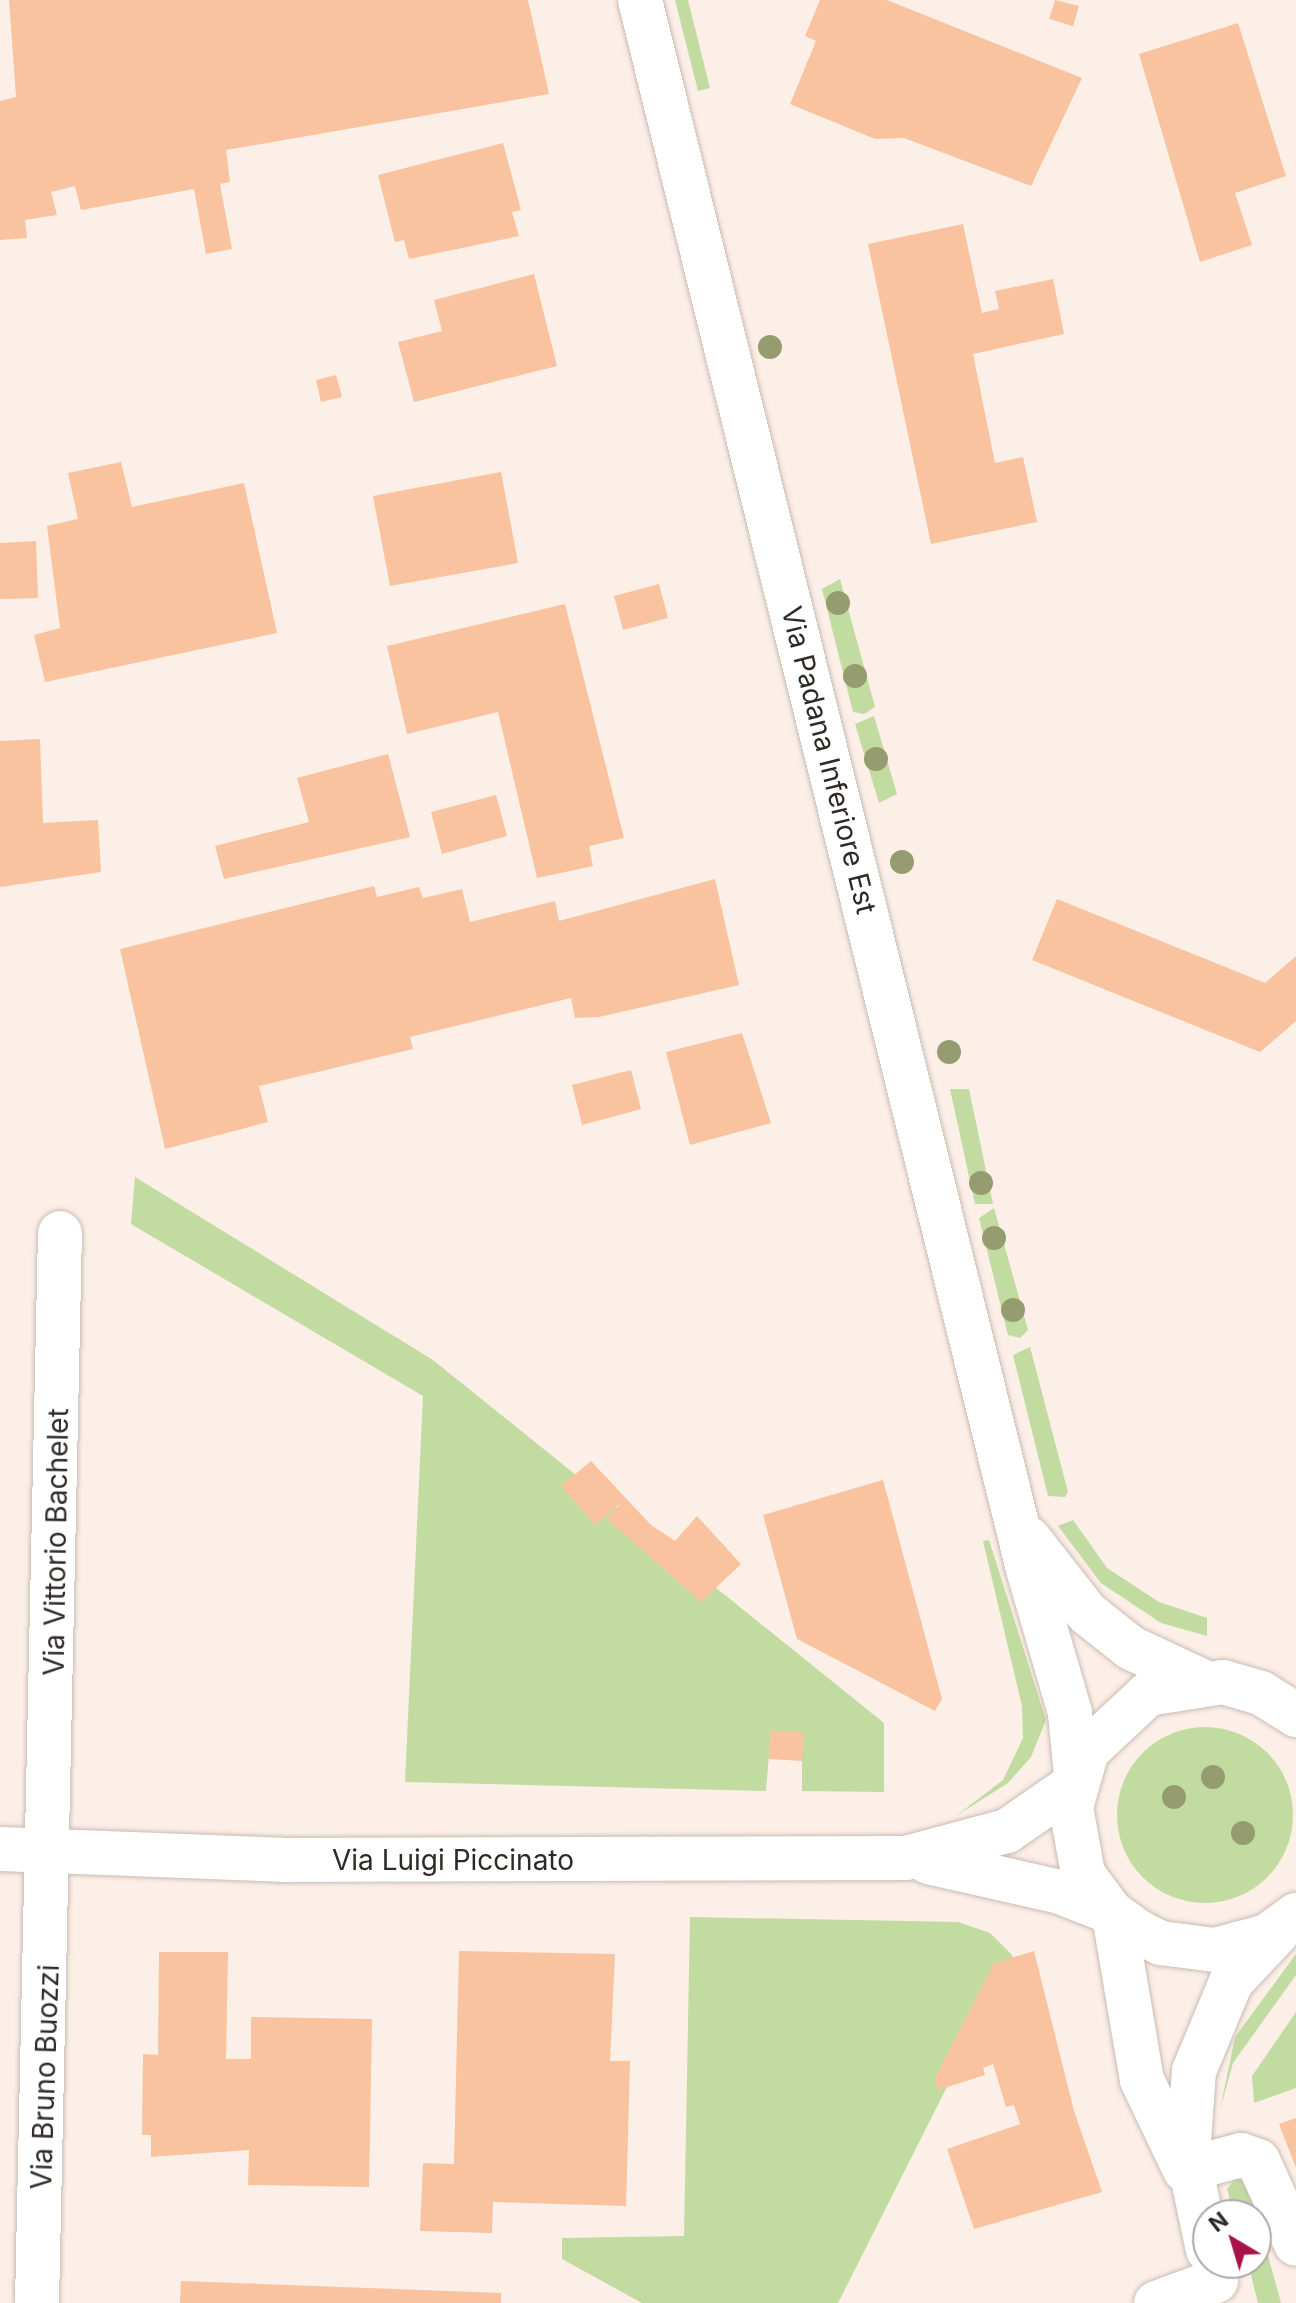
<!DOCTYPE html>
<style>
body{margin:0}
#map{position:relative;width:1296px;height:2303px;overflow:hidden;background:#fcefe7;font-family:Inter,sans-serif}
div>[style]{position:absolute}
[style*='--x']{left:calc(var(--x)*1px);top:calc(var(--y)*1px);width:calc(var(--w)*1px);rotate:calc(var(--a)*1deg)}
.green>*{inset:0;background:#c1dba0}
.round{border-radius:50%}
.building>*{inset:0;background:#f8c39e}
.roads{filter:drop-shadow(0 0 2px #c8bcb4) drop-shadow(0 0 2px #c8bcb4)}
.minor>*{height:44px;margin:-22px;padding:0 22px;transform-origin:22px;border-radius:22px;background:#fff}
.trees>*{width:24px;height:24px;margin:-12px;border-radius:50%;background:#959d70}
span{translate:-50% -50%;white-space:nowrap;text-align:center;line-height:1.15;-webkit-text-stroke:6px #fff;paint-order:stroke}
.street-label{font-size:28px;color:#2f2a27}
.north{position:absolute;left:1192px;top:2199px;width:80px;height:80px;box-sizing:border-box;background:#fff;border:2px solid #acaaa9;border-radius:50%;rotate:322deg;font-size:22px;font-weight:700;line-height:32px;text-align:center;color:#2f2a27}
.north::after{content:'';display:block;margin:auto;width:28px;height:36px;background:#a81246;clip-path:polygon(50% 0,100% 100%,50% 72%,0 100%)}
</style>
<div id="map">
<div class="green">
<div style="clip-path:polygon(675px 0,688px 0,710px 88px,698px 91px)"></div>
<div style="clip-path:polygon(840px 579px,875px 707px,864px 714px,853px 712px,822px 589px)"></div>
<div style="clip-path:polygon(874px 716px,897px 794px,879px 803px,855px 724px)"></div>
<div style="clip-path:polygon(950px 1089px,969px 1089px,993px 1204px,975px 1204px)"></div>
<div style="clip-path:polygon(135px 1177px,433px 1360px,884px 1723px,884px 1792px,802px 1791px,802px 1761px,771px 1731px,766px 1791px,405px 1782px,423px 1396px,131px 1224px)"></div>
<div style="clip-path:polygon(994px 1208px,1028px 1330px,1020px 1338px,1008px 1335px,979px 1218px)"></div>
<div style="clip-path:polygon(1030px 1347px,1068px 1492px,1065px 1497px,1048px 1496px,1013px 1355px)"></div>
<div style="clip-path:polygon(1073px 1520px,1107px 1568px,1159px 1602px,1207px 1618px,1207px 1636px,1161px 1623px,1101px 1583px,1058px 1526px)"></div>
<div style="clip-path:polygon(989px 1540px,1046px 1720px,1031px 1757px,1008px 1783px,956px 1816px,1003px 1780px,1023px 1738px,1022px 1706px,983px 1541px)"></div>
<div class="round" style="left:1117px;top:1727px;width:176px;height:176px"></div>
<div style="clip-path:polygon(690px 1917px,958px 1922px,990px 1933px,1013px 1956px,838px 2303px,642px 2303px,562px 2259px,562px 2238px,684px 2236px)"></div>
<div style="clip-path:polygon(1296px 1954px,1296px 1975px,1233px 2063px,1220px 2110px,1235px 2037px)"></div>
<div style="clip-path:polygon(1296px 2012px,1296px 2088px,1254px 2103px,1252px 2076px)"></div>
<div style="clip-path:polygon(1239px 2174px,1248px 2182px,1281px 2303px,1258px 2303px,1248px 2263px,1256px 2263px,1256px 2215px,1234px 2215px,1227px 2189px)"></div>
</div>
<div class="building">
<div style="clip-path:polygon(9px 0,528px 0,549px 94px,226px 150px,230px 182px,220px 184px,232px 249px,206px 254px,194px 189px,81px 210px,75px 186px,51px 192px,57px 215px,25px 220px,27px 238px,0 240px,0 101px,16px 97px)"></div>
<div style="clip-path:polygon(820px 0,887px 0,1082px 78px,1031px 186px,904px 138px,875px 139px,790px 104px,816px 41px,805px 36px)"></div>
<div style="clip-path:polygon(1055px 0,1079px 6px,1073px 26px,1049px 19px)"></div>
<div style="clip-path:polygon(1238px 23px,1286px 176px,1235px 193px,1252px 245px,1200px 262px,1139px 54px)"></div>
<div style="clip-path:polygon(503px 143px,521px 210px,512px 212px,519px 236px,409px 259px,404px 240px,395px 242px,378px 175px)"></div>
<div style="clip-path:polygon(963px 224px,982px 313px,999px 309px,995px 291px,1053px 279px,1064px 334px,973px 354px,995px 463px,1023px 457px,1037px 522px,931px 544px,868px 244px)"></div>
<div style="clip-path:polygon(534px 274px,557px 366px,414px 402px,398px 342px,442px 331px,434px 300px)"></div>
<div style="clip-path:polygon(336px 375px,342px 397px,321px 402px,316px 380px)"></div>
<div style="clip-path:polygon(121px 462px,132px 507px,244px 483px,277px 633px,45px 682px,34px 635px,60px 628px,47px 526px,78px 519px,68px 473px)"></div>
<div style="clip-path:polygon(501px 472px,518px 563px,390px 586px,373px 496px)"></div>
<div style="clip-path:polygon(36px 541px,38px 598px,0 599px,0 543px)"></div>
<div style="clip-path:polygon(659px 584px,668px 618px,623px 630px,614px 596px)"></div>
<div style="clip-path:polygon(565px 604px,624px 838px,589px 846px,593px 866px,537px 878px,498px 712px,407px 734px,387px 646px)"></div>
<div style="clip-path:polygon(40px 739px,43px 823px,98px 820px,101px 872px,0 887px,0 741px)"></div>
<div style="clip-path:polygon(388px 754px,410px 837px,224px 879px,215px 846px,309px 822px,297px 778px)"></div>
<div style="clip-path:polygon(496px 795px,507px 836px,442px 854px,431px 812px)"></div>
<div style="clip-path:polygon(715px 879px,739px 985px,599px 1017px,575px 1018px,571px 998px,410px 1037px,413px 1049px,259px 1086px,268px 1122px,165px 1149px,120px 949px,374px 886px,377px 897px,419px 887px,423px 898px,462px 889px,470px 922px,555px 901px,559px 921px)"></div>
<div style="clip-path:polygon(1057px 899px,1265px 983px,1296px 956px,1296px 1021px,1260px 1052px,1032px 960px)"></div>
<div style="clip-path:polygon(742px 1033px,771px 1123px,690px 1145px,666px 1052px)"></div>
<div style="clip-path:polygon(631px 1070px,641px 1109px,582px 1125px,572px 1085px)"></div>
<div style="clip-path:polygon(591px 1461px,651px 1525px,675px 1541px,697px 1516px,741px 1564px,701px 1602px,607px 1519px,621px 1503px,595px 1525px,561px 1486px)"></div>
<div style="clip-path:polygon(883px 1480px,942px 1699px,935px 1711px,797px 1639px,763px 1515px)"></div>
<div style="clip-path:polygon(770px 1731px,804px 1732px,802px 1761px,769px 1759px)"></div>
<div style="clip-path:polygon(459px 1951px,615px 1954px,610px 2061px,630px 2061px,626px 2206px,493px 2202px,492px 2233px,420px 2231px,423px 2163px,454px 2164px)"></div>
<div style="clip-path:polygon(1034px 1951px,1074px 2111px,1102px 2192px,974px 2229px,947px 2149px,1020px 2124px,1014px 2105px,1006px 2107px,993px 2064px,983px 2068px,985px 2075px,938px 2090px,935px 2078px,994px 1963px)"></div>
<div style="clip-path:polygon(159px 1952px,228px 1952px,226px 2059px,251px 2059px,251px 2017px,372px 2019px,369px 2187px,248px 2185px,249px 2150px,151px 2157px,151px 2135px,142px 2135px,143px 2054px,158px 2055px)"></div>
<div style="clip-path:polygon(1296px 2118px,1296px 2168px,1279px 2124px)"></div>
<div style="clip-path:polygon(181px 2281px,501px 2293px,501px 2303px,180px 2303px)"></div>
</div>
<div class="roads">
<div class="minor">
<div style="--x:640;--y:0;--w:1616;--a:76.11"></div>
<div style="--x:1028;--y:1569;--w:150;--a:73.7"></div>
<div style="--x:1070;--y:1713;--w:64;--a:84.6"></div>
<div style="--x:1029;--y:1539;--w:94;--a:51.9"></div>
<div style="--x:1087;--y:1613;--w:56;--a:38.5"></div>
<div style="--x:1131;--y:1648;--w:78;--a:24.9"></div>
<div style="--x:1296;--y:1715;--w:41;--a:-147.8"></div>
<div style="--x:1261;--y:1693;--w:40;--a:-164"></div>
<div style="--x:1223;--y:1682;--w:76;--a:170.9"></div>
<div style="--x:1148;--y:1694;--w:83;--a:136.9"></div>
<div style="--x:1087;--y:1751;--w:58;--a:105.9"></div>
<div style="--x:1071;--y:1807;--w:68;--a:79.8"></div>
<div style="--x:1083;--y:1874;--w:47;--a:53.6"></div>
<div style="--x:1111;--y:1912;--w:32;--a:36"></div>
<div style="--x:1137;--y:1931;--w:27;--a:27"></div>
<div style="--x:1161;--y:1943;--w:54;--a:7.4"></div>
<div style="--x:1215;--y:1950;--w:54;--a:-15.1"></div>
<div style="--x:1267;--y:1936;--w:36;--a:-36"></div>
<div style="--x:0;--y:1849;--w:282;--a:2.2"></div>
<div style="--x:282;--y:1860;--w:624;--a:-0.18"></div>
<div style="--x:906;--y:1858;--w:105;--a:-15"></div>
<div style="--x:1007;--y:1831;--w:83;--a:-34.7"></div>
<div style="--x:928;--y:1862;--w:135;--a:12.8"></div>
<div style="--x:1060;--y:1892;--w:55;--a:21.4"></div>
<div style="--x:1114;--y:1915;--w:167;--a:80.4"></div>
<div style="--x:1142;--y:2080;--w:100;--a:64.5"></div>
<div style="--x:1189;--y:2169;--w:54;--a:-15.1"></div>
<div style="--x:1241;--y:2155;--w:18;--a:19"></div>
<div style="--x:1258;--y:2161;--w:91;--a:65.4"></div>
<div style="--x:1208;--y:2250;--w:96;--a:-102"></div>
<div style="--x:1188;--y:2156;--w:85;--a:-86"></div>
<div style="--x:1194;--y:2071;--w:96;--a:-67.4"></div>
<div style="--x:1231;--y:1982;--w:67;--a:-46.8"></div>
<div style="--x:37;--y:2303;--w:1070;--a:-88.77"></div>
<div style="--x:1156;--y:2303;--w:64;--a:-20.1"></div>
</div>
</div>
<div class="trees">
<div style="left:770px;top:347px"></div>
<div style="left:838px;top:603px"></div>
<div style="left:855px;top:676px"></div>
<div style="left:876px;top:759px"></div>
<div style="left:902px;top:862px"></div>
<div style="left:949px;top:1052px"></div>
<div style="left:981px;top:1183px"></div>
<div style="left:994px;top:1238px"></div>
<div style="left:1013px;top:1310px"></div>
<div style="left:1213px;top:1777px"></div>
<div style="left:1174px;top:1797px"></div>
<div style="left:1243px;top:1833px"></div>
</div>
<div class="street-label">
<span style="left:829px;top:760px;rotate:76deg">Via Padana Inferiore Est</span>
<span style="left:56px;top:1542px;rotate:-89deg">Via Vittorio Bachelet</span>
<span style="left:453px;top:1860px">Via Luigi Piccinato</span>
<span style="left:45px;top:2077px;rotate:-88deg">Via Bruno Buozzi</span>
</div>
<div class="north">N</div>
</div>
